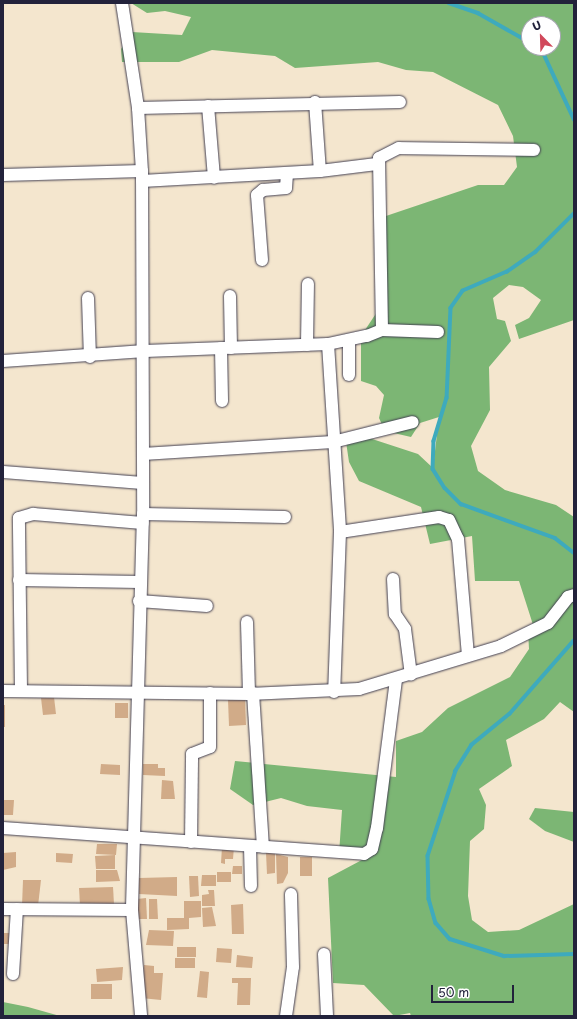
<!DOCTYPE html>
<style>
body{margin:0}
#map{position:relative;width:577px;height:1019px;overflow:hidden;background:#f4e6ce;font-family:"Playpen Sans",sans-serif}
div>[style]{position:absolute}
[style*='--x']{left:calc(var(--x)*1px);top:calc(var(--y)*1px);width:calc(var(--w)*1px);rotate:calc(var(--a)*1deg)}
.forest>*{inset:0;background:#7cb674}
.stream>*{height:3.5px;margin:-1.75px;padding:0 1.75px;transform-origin:1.75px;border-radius:1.75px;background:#3eaabd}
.building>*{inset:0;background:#d1ab88}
.roads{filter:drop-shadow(0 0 1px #423f51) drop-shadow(0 0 1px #423f51)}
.street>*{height:12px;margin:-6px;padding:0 6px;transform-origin:6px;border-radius:6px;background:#fff}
span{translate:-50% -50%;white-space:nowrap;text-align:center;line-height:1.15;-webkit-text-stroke:3px #fff;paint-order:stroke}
.frame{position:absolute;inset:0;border:4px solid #22223b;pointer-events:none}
.north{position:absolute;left:521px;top:16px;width:40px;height:40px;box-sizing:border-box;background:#fff;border:1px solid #a7a7b1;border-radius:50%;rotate:337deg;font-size:11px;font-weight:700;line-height:16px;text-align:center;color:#22223b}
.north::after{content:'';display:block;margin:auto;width:14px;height:18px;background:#d1495b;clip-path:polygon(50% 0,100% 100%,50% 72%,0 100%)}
.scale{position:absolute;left:431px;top:985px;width:83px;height:18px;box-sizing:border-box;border:2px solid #22223b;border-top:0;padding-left:5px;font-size:12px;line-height:14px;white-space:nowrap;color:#22223b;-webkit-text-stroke:3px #fff;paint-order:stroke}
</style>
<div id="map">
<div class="forest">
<div style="clip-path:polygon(evenodd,131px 3px,574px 3px,574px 320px,519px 339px,515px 325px,529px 318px,541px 300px,523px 287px,509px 285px,493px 298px,497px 319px,505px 321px,511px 341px,489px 367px,490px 410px,471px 446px,478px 471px,505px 490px,556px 505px,574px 517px,574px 712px,560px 702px,544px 719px,506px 740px,512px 766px,479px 789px,486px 805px,484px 829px,470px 841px,468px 896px,472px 920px,488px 932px,519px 930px,574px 904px,574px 1016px,411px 1016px,410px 1013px,394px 1016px,364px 985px,333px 983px,328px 878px,375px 853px,339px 854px,342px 810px,307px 806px,281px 798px,253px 805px,230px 789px,235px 761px,396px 777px,396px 741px,422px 732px,448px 708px,510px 677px,529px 649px,528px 631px,535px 631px,519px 581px,475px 581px,472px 536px,430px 544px,421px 507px,359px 481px,349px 462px,345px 435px,366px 437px,418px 454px,433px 468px,439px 417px,420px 423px,411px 437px,385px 431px,379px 418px,384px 395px,376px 386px,361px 381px,361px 336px,377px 312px,383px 217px,478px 185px,504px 185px,517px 167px,513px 136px,498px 105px,433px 72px,406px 70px,378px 62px,295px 68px,275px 56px,212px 50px,179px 62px,122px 62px,121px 49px,132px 32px,182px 35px,191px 17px,165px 11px,147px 13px,131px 3px,529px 24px,553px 24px,553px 48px,529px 48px,529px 24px)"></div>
<div style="clip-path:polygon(535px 808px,574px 812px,574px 842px,545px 831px,529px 819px)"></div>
<div style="clip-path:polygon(3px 1002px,28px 1007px,60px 1016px,3px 1016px)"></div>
</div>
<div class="stream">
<div style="--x:449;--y:3;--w:31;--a:19"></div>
<div style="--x:478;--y:13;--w:59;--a:29.6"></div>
<div style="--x:537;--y:48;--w:9;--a:41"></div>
<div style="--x:544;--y:54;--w:72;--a:65.2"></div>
<div style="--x:574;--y:214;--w:54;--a:135"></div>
<div style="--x:536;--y:252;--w:35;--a:145"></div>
<div style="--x:507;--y:272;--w:48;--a:156.6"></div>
<div style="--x:463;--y:291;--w:21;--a:125"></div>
<div style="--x:451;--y:308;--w:90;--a:92.5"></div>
<div style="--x:447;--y:398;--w:45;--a:106.8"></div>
<div style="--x:434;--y:441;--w:28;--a:92"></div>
<div style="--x:433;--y:469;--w:22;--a:58"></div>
<div style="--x:445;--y:488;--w:23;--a:45"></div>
<div style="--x:461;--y:504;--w:100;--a:19.9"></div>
<div style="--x:555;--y:538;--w:24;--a:38"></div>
<div style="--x:574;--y:641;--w:97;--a:131.2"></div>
<div style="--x:510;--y:714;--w:49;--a:140.8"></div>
<div style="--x:472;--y:745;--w:31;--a:122"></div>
<div style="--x:456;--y:771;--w:89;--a:108.2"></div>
<div style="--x:428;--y:856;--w:43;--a:88.7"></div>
<div style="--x:429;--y:899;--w:25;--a:74"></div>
<div style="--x:436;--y:923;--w:21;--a:49"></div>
<div style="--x:450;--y:939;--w:57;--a:17.5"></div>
<div style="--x:504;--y:956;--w:70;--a:-1.6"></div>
</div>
<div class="building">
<div style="clip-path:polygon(54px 697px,56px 714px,43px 715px,41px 698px)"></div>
<div style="clip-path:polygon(228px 700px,245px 700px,246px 725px,229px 726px)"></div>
<div style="clip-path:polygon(115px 703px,128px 703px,128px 718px,115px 718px)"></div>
<div style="clip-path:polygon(3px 705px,5px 705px,5px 727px,3px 727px)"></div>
<div style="clip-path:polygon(101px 764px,120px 765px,120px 775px,100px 774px)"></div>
<div style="clip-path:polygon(143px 764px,158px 764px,158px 768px,165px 768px,165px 776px,143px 775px)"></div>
<div style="clip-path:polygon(162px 780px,173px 781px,175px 799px,161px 799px)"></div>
<div style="clip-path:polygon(3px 800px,14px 800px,13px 815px,3px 815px)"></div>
<div style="clip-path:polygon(97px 844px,117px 844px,116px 855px,96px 854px)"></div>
<div style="clip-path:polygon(222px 847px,234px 847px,233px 859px,225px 859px,225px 864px,221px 863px)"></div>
<div style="clip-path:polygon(16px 852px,16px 867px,3px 870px,3px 853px)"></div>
<div style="clip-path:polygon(56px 853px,73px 854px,72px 863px,56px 862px)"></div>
<div style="clip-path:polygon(266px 853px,275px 853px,275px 873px,267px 874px)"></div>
<div style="clip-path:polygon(276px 854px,288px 857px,288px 873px,283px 883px,277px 884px)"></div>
<div style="clip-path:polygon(115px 855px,115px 869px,96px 869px,95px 856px)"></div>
<div style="clip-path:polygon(300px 857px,312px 857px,312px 876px,300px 876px)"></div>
<div style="clip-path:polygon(233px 866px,242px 866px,242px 874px,232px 874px)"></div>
<div style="clip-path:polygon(96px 870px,117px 870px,120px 881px,96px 882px)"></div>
<div style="clip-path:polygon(217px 872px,231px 872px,231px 882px,217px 882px)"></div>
<div style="clip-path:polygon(202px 875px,216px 875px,216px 886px,201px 886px)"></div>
<div style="clip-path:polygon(189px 876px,198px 876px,199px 896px,190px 897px)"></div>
<div style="clip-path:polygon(177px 877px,177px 896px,139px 894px,139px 878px)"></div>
<div style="clip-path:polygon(23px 880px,41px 880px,38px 906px,22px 906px)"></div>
<div style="clip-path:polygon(113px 887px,114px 904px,80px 905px,79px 888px)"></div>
<div style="clip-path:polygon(208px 890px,214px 890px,215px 906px,202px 906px,202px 895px,209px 894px)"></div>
<div style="clip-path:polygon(146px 898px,147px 919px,138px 919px,137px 899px)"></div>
<div style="clip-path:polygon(149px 899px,157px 899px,158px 919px,149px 919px)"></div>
<div style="clip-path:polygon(184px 901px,201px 901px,201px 917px,189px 918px,189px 929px,167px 930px,167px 918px,184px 918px)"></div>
<div style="clip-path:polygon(243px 904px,244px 934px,232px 934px,231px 905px)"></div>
<div style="clip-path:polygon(212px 907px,216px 926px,203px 927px,202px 908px)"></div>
<div style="clip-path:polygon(149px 930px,174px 931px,173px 946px,146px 945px)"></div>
<div style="clip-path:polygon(3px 933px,12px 933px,12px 944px,3px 944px)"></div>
<div style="clip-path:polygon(177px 947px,196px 947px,196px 957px,177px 957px)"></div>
<div style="clip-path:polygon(217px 948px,232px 949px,231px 963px,216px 962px)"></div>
<div style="clip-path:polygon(237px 955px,253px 957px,252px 968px,236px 967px)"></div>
<div style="clip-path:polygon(175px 958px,195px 958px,195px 968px,175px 968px)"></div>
<div style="clip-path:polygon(144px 965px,154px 966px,154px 973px,163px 973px,161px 1000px,141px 998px)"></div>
<div style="clip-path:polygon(123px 967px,122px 980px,97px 982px,96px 969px)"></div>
<div style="clip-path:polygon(200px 971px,209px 972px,207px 998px,197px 997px)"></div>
<div style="clip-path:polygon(232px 978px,251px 978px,250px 1005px,237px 1005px,238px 983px,232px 983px)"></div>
<div style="clip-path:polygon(91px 984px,112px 984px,112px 999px,91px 999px)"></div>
</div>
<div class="roads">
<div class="street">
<div style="--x:122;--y:3;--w:106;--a:81.3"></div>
<div style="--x:138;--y:108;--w:63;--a:86.4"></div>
<div style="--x:142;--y:171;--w:343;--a:89.8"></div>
<div style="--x:143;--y:514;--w:396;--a:91.6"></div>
<div style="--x:132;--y:910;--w:106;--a:85.1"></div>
<div style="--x:315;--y:102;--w:69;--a:85.9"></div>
<div style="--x:208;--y:106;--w:72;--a:85.2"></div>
<div style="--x:138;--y:108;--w:262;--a:-1.3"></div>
<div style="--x:3;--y:175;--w:139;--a:-1.6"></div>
<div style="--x:142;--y:181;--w:178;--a:-3.2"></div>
<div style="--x:320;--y:171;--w:57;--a:-7"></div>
<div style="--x:262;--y:260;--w:65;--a:-94.4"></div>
<div style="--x:257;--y:195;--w:8;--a:-40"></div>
<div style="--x:263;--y:190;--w:23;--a:-5"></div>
<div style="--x:286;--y:188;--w:14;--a:-86"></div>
<div style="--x:230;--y:296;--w:52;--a:88.9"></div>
<div style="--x:88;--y:298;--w:59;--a:88.1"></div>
<div style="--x:382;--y:330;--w:56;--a:2"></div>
<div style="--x:349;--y:341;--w:34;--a:90"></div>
<div style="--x:328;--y:344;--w:188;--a:86.3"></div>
<div style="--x:340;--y:532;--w:160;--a:92.1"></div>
<div style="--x:307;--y:345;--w:61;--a:-89.1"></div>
<div style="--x:221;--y:348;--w:53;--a:88.9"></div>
<div style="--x:3;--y:361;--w:142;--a:-4"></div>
<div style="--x:145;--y:351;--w:183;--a:-2.2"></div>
<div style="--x:328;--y:344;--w:40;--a:-12"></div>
<div style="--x:367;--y:336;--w:16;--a:-22"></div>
<div style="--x:382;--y:330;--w:172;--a:-91"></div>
<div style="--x:379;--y:158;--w:22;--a:-27"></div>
<div style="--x:399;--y:148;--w:135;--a:0.8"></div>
<div style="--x:143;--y:454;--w:190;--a:-3.6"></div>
<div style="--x:333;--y:442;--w:82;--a:-14"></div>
<div style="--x:3;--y:472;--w:140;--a:4.5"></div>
<div style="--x:143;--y:514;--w:142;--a:1.2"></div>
<div style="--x:340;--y:532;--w:100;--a:-8.6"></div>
<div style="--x:439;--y:517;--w:10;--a:17"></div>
<div style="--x:449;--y:520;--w:21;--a:65"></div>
<div style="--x:458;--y:539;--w:117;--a:85.1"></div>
<div style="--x:393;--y:579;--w:35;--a:87"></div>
<div style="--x:395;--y:614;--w:18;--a:56"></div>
<div style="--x:405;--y:629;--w:46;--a:82.6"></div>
<div style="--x:19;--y:580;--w:121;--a:0.9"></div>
<div style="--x:139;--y:601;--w:68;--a:4.2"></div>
<div style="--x:247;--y:622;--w:72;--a:88.4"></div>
<div style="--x:3;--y:691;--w:246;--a:0.7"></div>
<div style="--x:249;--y:694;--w:110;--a:-2.6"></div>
<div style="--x:359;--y:689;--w:148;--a:-16.8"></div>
<div style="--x:501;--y:646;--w:52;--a:-26.1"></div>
<div style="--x:548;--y:623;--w:33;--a:-52"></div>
<div style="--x:568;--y:597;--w:6;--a:-18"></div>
<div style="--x:21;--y:691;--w:173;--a:-90.7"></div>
<div style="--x:19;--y:518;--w:15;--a:-16"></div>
<div style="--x:33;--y:514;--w:110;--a:4.7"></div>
<div style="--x:253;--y:693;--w:154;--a:86.3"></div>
<div style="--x:3;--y:828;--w:362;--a:4.1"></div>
<div style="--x:364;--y:854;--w:9;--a:-32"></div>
<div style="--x:372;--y:849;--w:22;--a:-77"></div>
<div style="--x:377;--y:828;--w:149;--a:-82.7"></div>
<div style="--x:191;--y:842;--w:88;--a:-89.3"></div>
<div style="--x:192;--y:754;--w:19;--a:-21"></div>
<div style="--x:210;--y:747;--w:54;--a:-90"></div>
<div style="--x:250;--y:846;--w:40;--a:88.6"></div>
<div style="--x:3;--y:909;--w:129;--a:0.4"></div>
<div style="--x:324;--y:954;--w:62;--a:87.2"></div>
<div style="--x:13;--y:974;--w:65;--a:-86.5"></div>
<div style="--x:286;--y:1016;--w:49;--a:-81.9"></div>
<div style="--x:293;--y:967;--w:73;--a:-91.6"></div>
</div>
</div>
<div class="frame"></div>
<div class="north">U</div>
<div class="scale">50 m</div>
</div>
